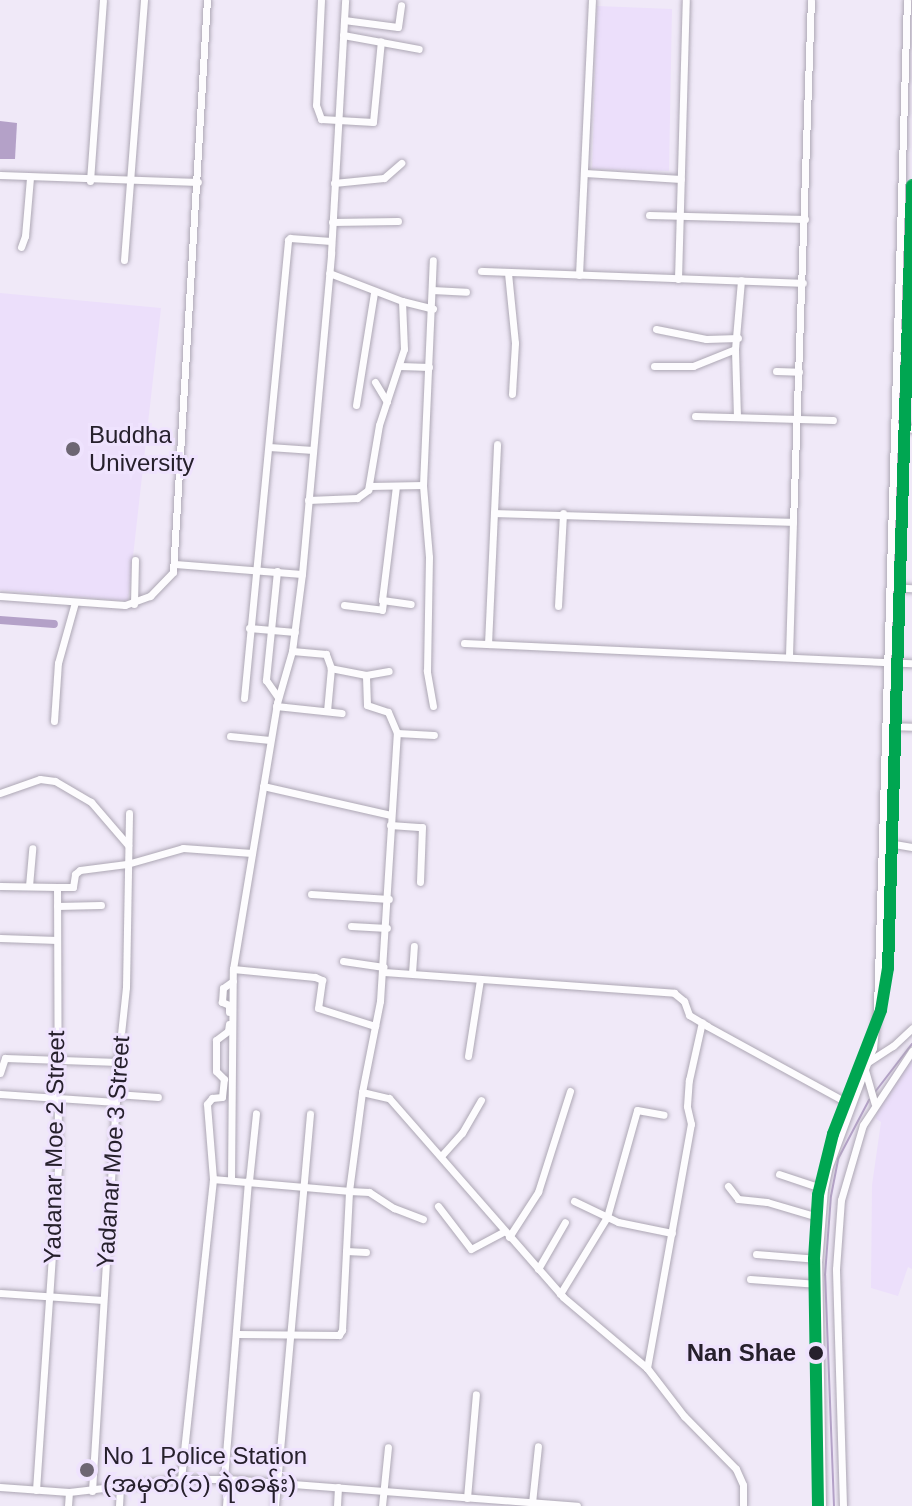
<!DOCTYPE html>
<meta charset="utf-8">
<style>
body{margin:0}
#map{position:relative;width:912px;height:1506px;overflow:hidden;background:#f0e9f8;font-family:Helvetica,"Noto Sans Myanmar",sans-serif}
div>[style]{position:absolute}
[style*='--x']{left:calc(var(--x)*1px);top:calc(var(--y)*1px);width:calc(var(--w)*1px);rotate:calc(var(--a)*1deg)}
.built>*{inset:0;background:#ecdffb}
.water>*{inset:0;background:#b4a1c8}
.stream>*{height:2px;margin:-1px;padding:0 1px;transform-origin:1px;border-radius:1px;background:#b4a1c8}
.canal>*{height:8px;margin:-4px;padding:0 4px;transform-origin:4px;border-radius:4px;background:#b4a1c8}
.roads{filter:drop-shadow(0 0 2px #ada7b4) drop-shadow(0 0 2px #ada7b4)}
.minor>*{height:7px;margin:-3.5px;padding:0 3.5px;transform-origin:3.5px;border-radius:3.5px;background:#fdfcfe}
.rail-1>*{height:12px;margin:-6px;padding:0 6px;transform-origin:6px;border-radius:6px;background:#00a651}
.dots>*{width:22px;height:22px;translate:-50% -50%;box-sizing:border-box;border:4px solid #efe3fe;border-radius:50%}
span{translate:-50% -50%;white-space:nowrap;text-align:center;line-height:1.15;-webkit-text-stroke:6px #efe3fe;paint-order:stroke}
.poi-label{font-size:24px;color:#26202c}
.left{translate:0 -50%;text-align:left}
.street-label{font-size:24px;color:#26202c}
.stop-label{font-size:24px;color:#26202c;font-weight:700}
.right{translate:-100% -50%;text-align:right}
</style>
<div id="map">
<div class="built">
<div style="clip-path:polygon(597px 6px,672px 9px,669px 171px,592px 169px)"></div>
<div style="clip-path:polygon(0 293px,161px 308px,128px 601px,0 590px)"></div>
<div style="clip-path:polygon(912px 1048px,912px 1269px,908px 1267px,898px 1296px,871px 1288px,872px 1185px,881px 1122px,875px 1118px,891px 1074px)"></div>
</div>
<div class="water">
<div style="clip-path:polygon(0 121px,17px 123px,15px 159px,0 159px)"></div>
</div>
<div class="stream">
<div style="--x:875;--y:1092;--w:61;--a:-52.4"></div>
<div style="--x:834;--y:1506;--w:231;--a:-92.2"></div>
<div style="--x:825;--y:1275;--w:79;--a:-85.7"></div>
<div style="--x:831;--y:1196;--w:38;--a:-79"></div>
<div style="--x:838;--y:1159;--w:67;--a:-62.3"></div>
</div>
<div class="canal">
<div style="--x:0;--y:620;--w:54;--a:4.2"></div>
</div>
<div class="roads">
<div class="minor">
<div style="--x:321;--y:0;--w:105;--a:92.7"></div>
<div style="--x:316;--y:105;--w:15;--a:70"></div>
<div style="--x:321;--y:119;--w:52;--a:3.3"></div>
<div style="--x:373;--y:122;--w:81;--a:-84.4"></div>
<div style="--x:344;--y:20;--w:54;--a:7.4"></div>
<div style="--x:398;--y:27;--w:22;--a:-82"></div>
<div style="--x:343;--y:35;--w:77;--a:10.4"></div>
<div style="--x:585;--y:173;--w:96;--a:3.6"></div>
<div style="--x:0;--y:175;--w:198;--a:2"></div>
<div style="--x:90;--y:181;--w:181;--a:-85.9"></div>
<div style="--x:334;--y:183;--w:50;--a:-5.7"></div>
<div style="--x:384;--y:178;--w:23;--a:-41"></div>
<div style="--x:649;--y:215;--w:156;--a:1.5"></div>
<div style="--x:332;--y:222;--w:66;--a:-0.9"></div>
<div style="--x:21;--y:247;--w:12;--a:-70"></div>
<div style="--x:25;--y:236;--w:58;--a:-85.1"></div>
<div style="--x:124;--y:260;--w:261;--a:-85.6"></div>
<div style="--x:481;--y:271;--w:322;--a:2.1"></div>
<div style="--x:508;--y:273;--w:70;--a:84.3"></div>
<div style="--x:515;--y:343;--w:51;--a:93.4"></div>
<div style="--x:579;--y:275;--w:275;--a:-87.3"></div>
<div style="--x:678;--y:279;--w:279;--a:-88.4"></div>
<div style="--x:432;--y:290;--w:34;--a:3"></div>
<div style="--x:402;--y:301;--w:32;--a:14"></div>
<div style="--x:656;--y:329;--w:51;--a:11.3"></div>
<div style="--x:706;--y:339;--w:32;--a:-2"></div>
<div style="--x:898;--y:332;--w:14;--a:8"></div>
<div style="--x:897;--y:358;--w:15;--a:-4"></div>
<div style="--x:400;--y:366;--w:29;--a:2"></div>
<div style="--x:654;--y:366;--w:39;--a:0"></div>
<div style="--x:693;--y:366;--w:45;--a:-22"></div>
<div style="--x:776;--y:371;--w:23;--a:2"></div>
<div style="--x:375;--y:382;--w:23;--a:59"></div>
<div style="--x:895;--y:389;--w:17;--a:-3"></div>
<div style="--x:356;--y:405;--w:114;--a:-80.9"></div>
<div style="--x:695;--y:416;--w:138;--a:1.7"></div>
<div style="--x:737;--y:417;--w:68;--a:-91.7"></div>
<div style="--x:735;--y:349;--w:69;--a:-85"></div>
<div style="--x:894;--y:426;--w:18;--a:9"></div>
<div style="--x:269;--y:447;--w:44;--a:3.9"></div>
<div style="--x:370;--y:486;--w:53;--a:-1.1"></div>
<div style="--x:396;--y:486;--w:115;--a:97"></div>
<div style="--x:382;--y:600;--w:29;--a:8"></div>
<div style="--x:308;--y:500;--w:49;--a:-2.3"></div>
<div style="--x:357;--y:498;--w:14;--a:-36"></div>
<div style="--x:368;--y:490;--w:66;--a:-80.4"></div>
<div style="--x:379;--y:425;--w:80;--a:-71.8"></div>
<div style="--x:404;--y:349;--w:48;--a:-92.4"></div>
<div style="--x:402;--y:301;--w:78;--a:-159"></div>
<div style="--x:496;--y:513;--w:297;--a:1.7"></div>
<div style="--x:793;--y:522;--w:522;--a:-88.03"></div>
<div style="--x:175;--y:564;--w:127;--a:4.5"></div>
<div style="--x:277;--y:571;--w:110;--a:95.8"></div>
<div style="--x:266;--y:680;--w:21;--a:55"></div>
<div style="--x:890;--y:587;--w:22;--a:3"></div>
<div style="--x:0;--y:596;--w:125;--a:4.1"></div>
<div style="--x:125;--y:605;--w:27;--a:-20"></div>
<div style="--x:150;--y:596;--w:33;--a:-46"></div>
<div style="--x:173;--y:572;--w:573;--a:-86.6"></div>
<div style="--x:134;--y:604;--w:44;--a:-88.7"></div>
<div style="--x:344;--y:605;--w:38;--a:7"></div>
<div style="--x:382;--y:610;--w:8;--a:-83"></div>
<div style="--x:558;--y:606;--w:93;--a:-86.9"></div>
<div style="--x:249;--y:628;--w:46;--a:5"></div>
<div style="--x:464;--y:643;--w:448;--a:2.6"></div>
<div style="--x:488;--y:644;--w:200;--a:-87.4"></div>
<div style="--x:789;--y:656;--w:134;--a:-88.3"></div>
<div style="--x:366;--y:675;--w:23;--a:-10"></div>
<div style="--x:244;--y:698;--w:460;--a:-84.5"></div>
<div style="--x:288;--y:240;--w:3;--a:-45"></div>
<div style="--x:290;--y:238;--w:41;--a:4.2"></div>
<div style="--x:276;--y:706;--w:66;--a:6.1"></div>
<div style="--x:433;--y:706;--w:36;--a:-100"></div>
<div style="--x:427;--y:671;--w:114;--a:-89"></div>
<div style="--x:429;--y:557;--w:72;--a:-94.8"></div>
<div style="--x:423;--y:485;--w:225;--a:-87.5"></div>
<div style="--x:327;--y:711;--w:43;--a:-84.7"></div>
<div style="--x:54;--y:721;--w:58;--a:-86.1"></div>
<div style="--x:58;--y:663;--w:63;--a:-74.4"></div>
<div style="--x:887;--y:726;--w:25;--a:2"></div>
<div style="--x:397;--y:733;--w:37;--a:3"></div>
<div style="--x:230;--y:736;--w:40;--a:5.7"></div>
<div style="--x:263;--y:786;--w:131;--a:12.8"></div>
<div style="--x:0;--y:793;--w:42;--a:-19.3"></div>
<div style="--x:40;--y:779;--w:15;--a:8"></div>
<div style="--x:55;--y:781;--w:42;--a:30.3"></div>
<div style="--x:91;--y:802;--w:57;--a:49.3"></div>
<div style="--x:390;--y:825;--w:32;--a:4"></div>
<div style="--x:422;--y:827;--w:55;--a:92.1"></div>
<div style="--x:883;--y:842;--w:29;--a:10"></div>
<div style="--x:0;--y:886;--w:57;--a:1"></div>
<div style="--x:29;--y:886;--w:38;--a:-85"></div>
<div style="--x:311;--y:894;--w:78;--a:3.7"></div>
<div style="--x:57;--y:906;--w:44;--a:-1.3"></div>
<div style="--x:351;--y:926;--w:36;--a:3"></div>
<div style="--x:0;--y:938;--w:57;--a:2"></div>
<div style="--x:343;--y:961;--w:41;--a:8.3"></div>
<div style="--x:233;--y:969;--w:82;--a:5.6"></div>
<div style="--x:315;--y:977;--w:8;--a:23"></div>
<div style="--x:322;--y:980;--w:28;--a:98"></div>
<div style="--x:318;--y:1008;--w:60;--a:17.5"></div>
<div style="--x:384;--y:972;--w:291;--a:4.1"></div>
<div style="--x:674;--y:993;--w:13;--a:39"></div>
<div style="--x:684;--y:1001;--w:15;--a:70"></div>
<div style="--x:689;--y:1015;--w:21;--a:31"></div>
<div style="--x:707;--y:1026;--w:164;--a:28.7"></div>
<div style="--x:412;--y:973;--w:27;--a:-86"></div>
<div style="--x:229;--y:1012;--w:7;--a:-90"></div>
<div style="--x:229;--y:1005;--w:8;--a:-157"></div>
<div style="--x:222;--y:1002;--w:14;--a:-86"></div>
<div style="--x:223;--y:988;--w:12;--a:-35"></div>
<div style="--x:468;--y:1056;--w:78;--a:-81.1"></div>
<div style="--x:868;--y:1062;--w:30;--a:-33"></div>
<div style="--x:893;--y:1046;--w:26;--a:-43"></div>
<div style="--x:865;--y:1070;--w:35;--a:74"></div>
<div style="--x:0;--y:1073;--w:16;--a:-72"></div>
<div style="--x:5;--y:1058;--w:113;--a:2"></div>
<div style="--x:362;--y:1092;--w:28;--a:13"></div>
<div style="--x:389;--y:1098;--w:264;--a:48.8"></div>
<div style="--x:563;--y:1297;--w:110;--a:40.2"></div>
<div style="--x:647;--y:1368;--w:61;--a:52.4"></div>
<div style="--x:684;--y:1416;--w:74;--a:45.5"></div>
<div style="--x:736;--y:1469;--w:17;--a:66"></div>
<div style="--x:743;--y:1485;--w:21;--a:90"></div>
<div style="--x:0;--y:1094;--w:116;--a:3.9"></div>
<div style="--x:116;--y:1094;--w:42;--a:4.1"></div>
<div style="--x:442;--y:1155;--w:30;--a:-48"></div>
<div style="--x:462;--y:1133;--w:38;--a:-60"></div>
<div style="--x:779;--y:1174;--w:47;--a:18.4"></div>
<div style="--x:213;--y:1179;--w:75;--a:-94.6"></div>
<div style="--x:207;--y:1104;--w:8;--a:-50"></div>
<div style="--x:212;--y:1098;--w:10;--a:-6"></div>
<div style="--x:222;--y:1097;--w:18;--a:-84"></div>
<div style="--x:224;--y:1079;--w:11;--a:-135"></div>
<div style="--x:216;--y:1071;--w:31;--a:-90"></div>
<div style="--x:216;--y:1040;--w:15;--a:-37"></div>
<div style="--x:228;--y:1031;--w:7;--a:-82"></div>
<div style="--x:231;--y:1180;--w:211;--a:-89.5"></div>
<div style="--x:233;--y:969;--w:270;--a:-80.6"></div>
<div style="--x:277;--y:703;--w:54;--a:-73.9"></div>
<div style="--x:292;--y:651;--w:78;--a:-82.6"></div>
<div style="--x:302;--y:574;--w:322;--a:-84.8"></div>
<div style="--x:331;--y:253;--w:253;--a:-86.8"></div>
<div style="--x:249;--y:1181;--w:68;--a:-84.1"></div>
<div style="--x:728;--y:1186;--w:16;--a:52"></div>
<div style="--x:738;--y:1199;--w:29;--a:6"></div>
<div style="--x:767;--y:1202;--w:56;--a:16.5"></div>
<div style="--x:574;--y:1201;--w:49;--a:25.5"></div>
<div style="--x:618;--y:1222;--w:55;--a:11.5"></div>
<div style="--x:438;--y:1206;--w:54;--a:52.5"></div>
<div style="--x:471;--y:1249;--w:38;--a:-28"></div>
<div style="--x:509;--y:1237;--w:54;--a:-57.2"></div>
<div style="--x:538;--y:1192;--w:106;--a:-72.4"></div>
<div style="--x:346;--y:1251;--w:20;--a:3"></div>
<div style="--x:756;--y:1254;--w:62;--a:4.6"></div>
<div style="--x:538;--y:1269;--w:54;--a:-60.1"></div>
<div style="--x:750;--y:1279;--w:68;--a:4.2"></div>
<div style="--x:0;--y:1293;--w:103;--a:3.9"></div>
<div style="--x:560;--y:1294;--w:90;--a:-58.6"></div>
<div style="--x:607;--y:1217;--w:111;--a:-74.3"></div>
<div style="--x:637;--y:1110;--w:27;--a:10"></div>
<div style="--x:237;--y:1334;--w:102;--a:0.6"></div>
<div style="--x:339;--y:1335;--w:6;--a:-59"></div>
<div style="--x:342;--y:1330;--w:139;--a:-87.1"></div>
<div style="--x:349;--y:1191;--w:20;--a:3"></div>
<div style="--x:369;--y:1192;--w:30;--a:33"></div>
<div style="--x:394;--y:1208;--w:31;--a:21"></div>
<div style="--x:647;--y:1368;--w:248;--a:-79.8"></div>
<div style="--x:691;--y:1124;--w:18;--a:-103"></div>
<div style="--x:687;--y:1106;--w:26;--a:-86"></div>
<div style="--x:689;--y:1080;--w:59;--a:-77.4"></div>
<div style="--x:181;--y:1479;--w:302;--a:-83.9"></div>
<div style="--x:213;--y:1179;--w:137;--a:5"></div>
<div style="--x:349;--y:1191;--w:100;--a:-82.5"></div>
<div style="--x:362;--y:1092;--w:93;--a:-78.8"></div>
<div style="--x:380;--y:1001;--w:269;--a:-86.4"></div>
<div style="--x:397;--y:733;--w:23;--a:-113"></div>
<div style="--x:388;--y:712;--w:22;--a:-162"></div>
<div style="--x:367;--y:705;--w:30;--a:-92"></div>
<div style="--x:366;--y:675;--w:36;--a:-169"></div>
<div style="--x:331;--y:668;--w:15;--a:-110"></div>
<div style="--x:326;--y:654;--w:34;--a:-175"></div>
<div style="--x:224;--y:1479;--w:299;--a:-85.4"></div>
<div style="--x:0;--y:1487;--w:69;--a:4.1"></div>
<div style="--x:69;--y:1492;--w:113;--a:-6.6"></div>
<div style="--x:181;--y:1479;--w:47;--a:0"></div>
<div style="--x:228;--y:1479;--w:350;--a:4.4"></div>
<div style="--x:36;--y:1490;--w:322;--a:-86.1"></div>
<div style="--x:58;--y:1169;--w:282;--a:-90.2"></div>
<div style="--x:57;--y:887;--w:16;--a:0"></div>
<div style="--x:73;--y:887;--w:13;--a:-81"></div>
<div style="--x:75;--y:874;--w:6;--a:-39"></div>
<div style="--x:80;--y:870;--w:47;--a:-7.3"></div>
<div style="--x:127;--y:864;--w:58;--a:-15.9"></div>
<div style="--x:183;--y:848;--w:69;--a:4.1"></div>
<div style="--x:92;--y:1491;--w:430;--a:-86.5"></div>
<div style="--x:118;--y:1062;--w:75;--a:-83.9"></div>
<div style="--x:126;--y:987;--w:174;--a:-89"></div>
<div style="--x:467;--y:1498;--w:104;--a:-85.1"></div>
<div style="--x:532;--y:1503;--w:57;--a:-84"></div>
<div style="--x:68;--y:1506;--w:14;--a:-86"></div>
<div style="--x:119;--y:1506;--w:18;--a:-87"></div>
<div style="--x:226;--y:1506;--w:27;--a:-86"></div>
<div style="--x:275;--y:1506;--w:394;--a:-84.9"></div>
<div style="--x:337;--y:1506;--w:19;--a:-87"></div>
<div style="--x:382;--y:1506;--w:59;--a:-84.2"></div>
<div style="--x:822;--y:1506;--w:243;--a:-90.9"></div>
<div style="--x:818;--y:1263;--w:74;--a:-85.4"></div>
<div style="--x:824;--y:1189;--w:24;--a:-78"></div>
<div style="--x:829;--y:1166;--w:126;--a:-69.6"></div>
<div style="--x:873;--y:1048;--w:39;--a:-84"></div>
<div style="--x:877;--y:1009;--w:1009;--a:-88.3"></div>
<div style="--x:843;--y:1506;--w:237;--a:-91.7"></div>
<div style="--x:836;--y:1269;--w:69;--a:-85.9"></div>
<div style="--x:841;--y:1200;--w:78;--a:-73.7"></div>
<div style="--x:863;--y:1125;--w:89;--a:-56.5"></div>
</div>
</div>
<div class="rail-1">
<div style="--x:818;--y:1506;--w:247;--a:-90.9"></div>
<div style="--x:814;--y:1259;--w:64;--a:-86.4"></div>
<div style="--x:818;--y:1195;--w:63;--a:-76.2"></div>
<div style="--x:833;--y:1134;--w:133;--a:-68.8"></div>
<div style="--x:881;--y:1010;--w:43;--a:-80.5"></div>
<div style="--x:888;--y:968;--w:783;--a:-88.24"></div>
</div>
<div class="dots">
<div style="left:73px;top:449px;background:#6d6673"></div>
<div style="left:816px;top:1353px;background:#26202c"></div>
<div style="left:87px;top:1470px;background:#6d6673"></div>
</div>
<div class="poi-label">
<span class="left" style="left:89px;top:449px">Buddha<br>University</span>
<span class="left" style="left:103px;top:1470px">No 1 Police Station<br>(အမှတ်(၁) ရဲစခန်း)</span>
</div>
<div class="street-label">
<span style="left:54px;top:1147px;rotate:-89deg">Yadanar Moe 2 Street</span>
<span style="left:113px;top:1152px;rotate:-86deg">Yadanar Moe 3 Street</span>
</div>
<div class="stop-label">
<span class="right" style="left:796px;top:1353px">Nan Shae</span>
</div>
</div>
